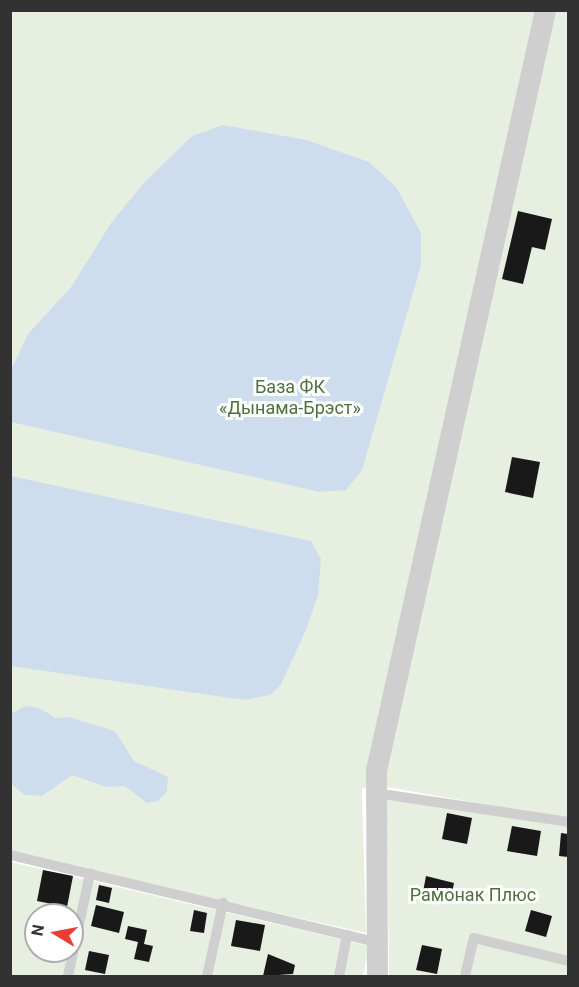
<!DOCTYPE html>
<meta charset="utf-8">
<style>
body{margin:0}
#map{position:relative;width:579px;height:987px;overflow:hidden;background:#fff;font-family:Roboto,sans-serif}
div>[style]{position:absolute}
[style*='--x']{left:calc(var(--x)*1px);top:calc(var(--y)*1px);width:calc(var(--w)*1px);rotate:calc(var(--a)*1deg)}
.green>*{inset:0;background:#e7efe1}
.water>*{inset:0;background:#cdddee}
.building>*{inset:0;background:#191919}
.lane>*{height:10px;margin:-5px;padding:0 5px;transform-origin:5px;border-radius:5px;background:#cfcfcf}
.street>*{height:21px;margin:-10.5px;padding:0 10.5px;transform-origin:10.5px;border-radius:10.5px;background:#cfcfcf}
span{translate:-50% -50%;white-space:nowrap;text-align:center;line-height:1.15;-webkit-text-stroke:6px #fff;paint-order:stroke}
.park-label{font-size:18px;color:#4f703e}
.frame{position:absolute;inset:0;border:12px solid #323232;pointer-events:none}
.north{position:absolute;left:24px;top:903px;width:60px;height:60px;box-sizing:border-box;background:#fff;border:2px solid #adadad;border-radius:50%;rotate:280deg;font-size:16px;font-weight:700;line-height:24px;text-align:center;color:#323232}
.north::after{content:'';display:block;margin:auto;width:21px;height:27px;background:#e83e36;clip-path:polygon(50% 0,100% 100%,50% 72%,0 100%)}
</style>
<div id="map">
<div class="green">
<div style="clip-path:polygon(11px 11px,568px 11px,568px 819px,376px 785px,362px 789px,366px 933px,11px 854px)"></div>
<div style="clip-path:polygon(387px 800px,568px 825px,568px 976px,389px 976px)"></div>
<div style="clip-path:polygon(evenodd,11px 862px,369px 946px,363px 976px,11px 976px,11px 862px,36px 915px,72px 915px,72px 951px,36px 951px,36px 915px)"></div>
</div>
<div class="water">
<div style="clip-path:polygon(223px 125px,306px 140px,369px 162px,396px 187px,421px 233px,421px 265px,362px 470px,346px 490px,320px 492px,11px 422px,11px 370px,28px 334px,72px 286px,111px 223px,142px 185px,192px 136px)"></div>
<div style="clip-path:polygon(11px 476px,311px 541px,321px 559px,318px 595px,306px 630px,280px 686px,270px 695px,244px 700px,11px 666px)"></div>
<div style="clip-path:polygon(25px 706px,39px 708px,56px 718px,68px 717px,115px 731px,134px 761px,168px 777px,167px 792px,158px 801px,147px 803px,125px 786px,107px 787px,72px 775px,42px 796px,25px 795px,10px 783px,11px 714px)"></div>
</div>
<div class="building">
<div style="clip-path:polygon(518px 211px,552px 219px,545px 250px,532px 247px,523px 284px,502px 279px)"></div>
<div style="clip-path:polygon(512px 457px,540px 462px,533px 498px,505px 492px)"></div>
<div style="clip-path:polygon(447px 813px,472px 818px,467px 844px,442px 839px)"></div>
<div style="clip-path:polygon(512px 826px,541px 831px,537px 856px,507px 851px)"></div>
<div style="clip-path:polygon(561px 833px,568px 834px,568px 857px,559px 856px)"></div>
<div style="clip-path:polygon(43px 870px,73px 876px,67px 907px,37px 901px)"></div>
<div style="clip-path:polygon(426px 876px,454px 883px,451px 898px,423px 892px)"></div>
<div style="clip-path:polygon(99px 885px,112px 888px,109px 903px,96px 900px)"></div>
<div style="clip-path:polygon(96px 905px,124px 912px,119px 933px,91px 926px)"></div>
<div style="clip-path:polygon(194px 910px,207px 913px,204px 933px,190px 931px)"></div>
<div style="clip-path:polygon(531px 910px,552px 916px,546px 937px,525px 931px)"></div>
<div style="clip-path:polygon(236px 920px,265px 925px,260px 951px,231px 946px)"></div>
<div style="clip-path:polygon(128px 926px,147px 930px,144px 944px,153px 946px,149px 962px,134px 959px,138px 942px,125px 939px)"></div>
<div style="clip-path:polygon(422px 945px,442px 949px,437px 974px,416px 970px)"></div>
<div style="clip-path:polygon(89px 951px,109px 955px,105px 974px,85px 970px)"></div>
<div style="clip-path:polygon(268px 954px,295px 965px,293px 974px,263px 976px)"></div>
</div>
<div class="lane">
<div style="--x:375;--y:793;--w:195;--a:8.5"></div>
<div style="--x:10;--y:855;--w:346;--a:13.4"></div>
<div style="--x:347;--y:935;--w:42;--a:101"></div>
<div style="--x:347;--y:935;--w:33;--a:14"></div>
<div style="--x:68;--y:976;--w:105;--a:-77.9"></div>
<div style="--x:207;--y:976;--w:75;--a:-77.6"></div>
<div style="--x:465;--y:976;--w:39;--a:-77"></div>
<div style="--x:474;--y:938;--w:97;--a:13.7"></div>
</div>
<div class="street">
<div style="--x:377;--y:976;--w:206;--a:-90.3"></div>
<div style="--x:376;--y:770;--w:779;--a:-77.46"></div>
</div>
<div class="park-label">
<span style="left:290px;top:398px">База ФК<br>«Дынама-Брэст»</span>
<span style="left:473px;top:895px">Рамонак Плюс</span>
</div>
<div class="frame"></div>
<div class="north">N</div>
</div>
